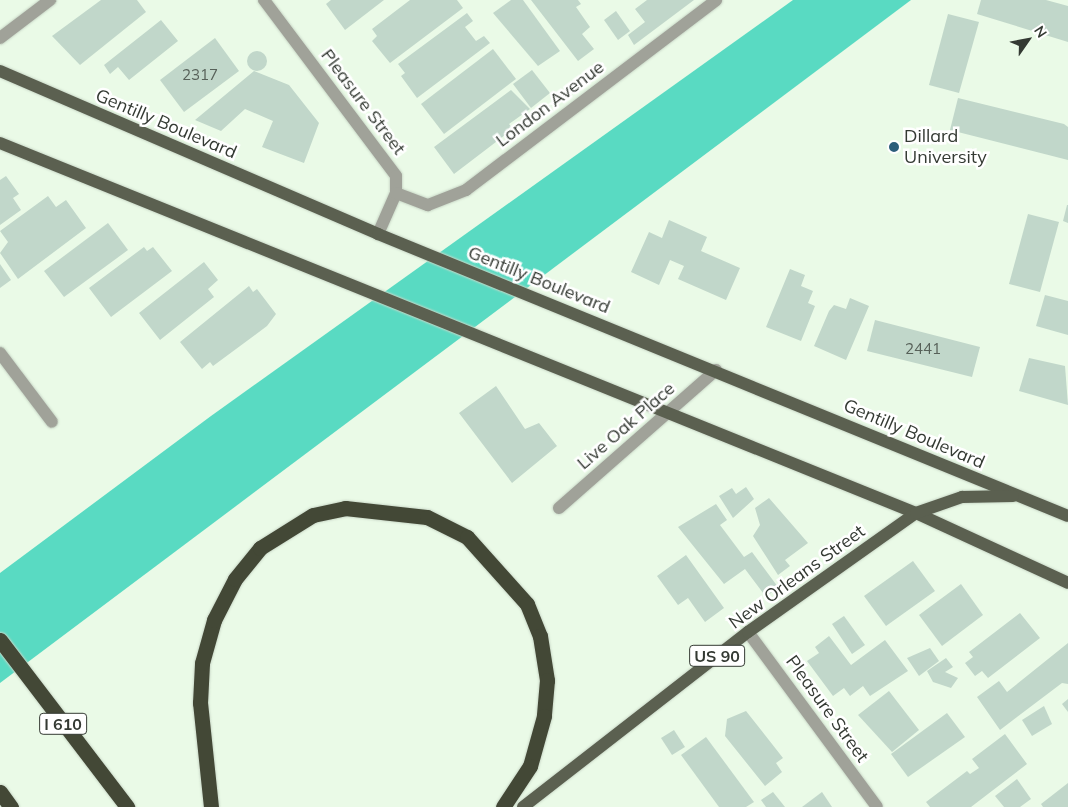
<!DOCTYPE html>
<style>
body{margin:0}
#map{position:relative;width:1068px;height:807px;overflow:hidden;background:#eafae7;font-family:Mulish,sans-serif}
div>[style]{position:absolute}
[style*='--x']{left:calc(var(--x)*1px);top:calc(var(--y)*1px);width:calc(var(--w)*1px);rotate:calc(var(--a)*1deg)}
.water>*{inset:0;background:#59dac2}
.building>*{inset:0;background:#c1d7ca}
.round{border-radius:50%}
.roads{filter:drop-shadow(0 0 1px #c9d7c7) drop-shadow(0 0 1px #c9d7c7)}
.minor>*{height:12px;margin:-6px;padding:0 6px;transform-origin:6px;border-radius:6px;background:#a0a299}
.major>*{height:12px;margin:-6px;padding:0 6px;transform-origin:6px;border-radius:6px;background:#5b6050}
.highway>*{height:15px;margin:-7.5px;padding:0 7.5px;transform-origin:7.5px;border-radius:7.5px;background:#434836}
.dots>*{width:14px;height:14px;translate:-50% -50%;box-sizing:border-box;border:2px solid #fff;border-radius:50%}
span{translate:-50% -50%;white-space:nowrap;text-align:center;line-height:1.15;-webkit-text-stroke:5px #fff;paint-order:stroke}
.number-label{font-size:15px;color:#576159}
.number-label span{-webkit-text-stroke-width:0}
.shield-label span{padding:1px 4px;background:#fff;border:1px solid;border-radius:4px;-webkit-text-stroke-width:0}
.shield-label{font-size:16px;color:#343a33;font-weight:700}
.street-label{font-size:18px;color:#343a33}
.poi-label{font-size:18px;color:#343a33}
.left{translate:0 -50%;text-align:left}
.north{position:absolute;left:1003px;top:15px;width:50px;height:50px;-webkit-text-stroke:4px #fff;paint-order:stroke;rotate:57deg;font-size:14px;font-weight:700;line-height:20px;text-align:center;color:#343a33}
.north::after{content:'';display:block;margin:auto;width:18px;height:22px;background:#343a33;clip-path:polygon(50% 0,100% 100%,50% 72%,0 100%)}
</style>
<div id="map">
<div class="water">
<div style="clip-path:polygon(793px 0,911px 0,0 683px,0 573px,211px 416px)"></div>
</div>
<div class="building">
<div style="clip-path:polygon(101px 0,137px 0,146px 12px,80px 65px,52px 36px)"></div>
<div style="clip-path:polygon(331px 0,384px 0,345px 30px,326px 4px)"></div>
<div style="clip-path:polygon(410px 0,457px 0,463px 8px,390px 63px,372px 41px,377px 36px,372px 29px)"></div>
<div style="clip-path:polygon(511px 0,523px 0,560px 51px,538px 66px,493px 13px)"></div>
<div style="clip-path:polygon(531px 0,578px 0,581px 4px,576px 7px,590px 27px,582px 34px,594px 49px,578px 61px)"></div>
<div style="clip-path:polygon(647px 0,694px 0,634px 45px,628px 35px,645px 22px,635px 9px)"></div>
<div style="clip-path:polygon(981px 0,1046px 0,1068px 6px,1068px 42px,977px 14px)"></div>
<div style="clip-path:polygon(616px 11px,630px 31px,618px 40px,604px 20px)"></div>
<div style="clip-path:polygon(467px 13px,473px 21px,465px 27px,476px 41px,484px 36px,490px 43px,417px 98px,401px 76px,405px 73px,398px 64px)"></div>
<div style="clip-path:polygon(948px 14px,979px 22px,959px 93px,929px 85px)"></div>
<div style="clip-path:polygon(161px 20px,178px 41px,129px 80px,118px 67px,110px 74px,104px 65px)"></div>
<div style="clip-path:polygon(215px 38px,239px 71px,184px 112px,160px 80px)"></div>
<div style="clip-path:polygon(493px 49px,516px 79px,444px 134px,421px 104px)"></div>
<div class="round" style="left:247px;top:51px;width:20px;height:20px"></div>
<div style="clip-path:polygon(532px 70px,550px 93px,531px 108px,513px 84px)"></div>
<div style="clip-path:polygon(254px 71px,289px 85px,319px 123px,304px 163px,262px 147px,273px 121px,245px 109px,221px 131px,195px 120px)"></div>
<div style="clip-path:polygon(511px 90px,530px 109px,509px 124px,513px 129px,454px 174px,434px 147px)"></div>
<div style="clip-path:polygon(958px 98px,1064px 124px,1068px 127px,1068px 160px,950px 130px)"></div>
<div style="clip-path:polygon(6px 176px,19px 194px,13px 198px,21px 210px,0 225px,0 180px)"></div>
<div style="clip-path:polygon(48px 196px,56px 207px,66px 200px,86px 228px,18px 279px,0 253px,8px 242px,0 231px)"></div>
<div style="clip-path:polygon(1067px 205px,1068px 205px,1068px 223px,1063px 221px)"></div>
<div style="clip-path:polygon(1028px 214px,1059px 222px,1040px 292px,1009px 284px)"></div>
<div style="clip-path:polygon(669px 220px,707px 237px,701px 251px,740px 268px,726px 300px,678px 279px,684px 266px,670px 260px,659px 285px,631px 272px,649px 232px,662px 238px)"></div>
<div style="clip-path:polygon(108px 223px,128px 250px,64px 297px,44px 271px)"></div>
<div style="clip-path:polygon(144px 247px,147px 251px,153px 247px,172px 271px,111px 317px,89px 288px)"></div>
<div style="clip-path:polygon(204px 262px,218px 280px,208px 289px,214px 297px,160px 340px,139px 313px)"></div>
<div style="clip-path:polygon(0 264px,11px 280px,0 288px)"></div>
<div style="clip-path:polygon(790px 269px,805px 275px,801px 286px,813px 291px,808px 303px,815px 306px,801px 341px,766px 327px)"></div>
<div style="clip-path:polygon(249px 286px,253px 292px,257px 289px,276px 314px,267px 326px,213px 366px,210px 362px,202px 369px,180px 342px)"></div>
<div style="clip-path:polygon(1045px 295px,1068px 301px,1068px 335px,1036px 326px)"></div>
<div style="clip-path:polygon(850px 298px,869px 306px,846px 360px,814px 346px,829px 311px,834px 305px,846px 309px)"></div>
<div style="clip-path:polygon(875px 320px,980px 347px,972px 377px,867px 351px)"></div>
<div style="clip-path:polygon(1029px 358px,1065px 366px,1068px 405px,1019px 391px)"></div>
<div style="clip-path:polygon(496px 386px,525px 429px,539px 423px,557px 446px,512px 483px,459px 413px)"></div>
<div style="clip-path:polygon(746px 487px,754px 499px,733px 518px,719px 496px,732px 488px,736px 494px)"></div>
<div style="clip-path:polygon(769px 498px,808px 543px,785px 560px,790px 566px,778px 575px,753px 536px,760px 525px,755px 508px)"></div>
<div style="clip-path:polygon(716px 504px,727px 520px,720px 525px,744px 557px,752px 552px,778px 587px,766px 597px,745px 569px,724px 584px,678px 527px)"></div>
<div style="clip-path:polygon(686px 555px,724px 608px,705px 622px,688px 598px,678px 605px,657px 576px)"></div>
<div style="clip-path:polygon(913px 561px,935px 591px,886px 626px,864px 596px)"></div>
<div style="clip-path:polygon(961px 584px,983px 615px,942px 646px,919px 615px)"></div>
<div style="clip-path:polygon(1020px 613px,1040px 638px,988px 678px,982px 671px,975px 676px,965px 663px,973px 657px,969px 652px)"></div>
<div style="clip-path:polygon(844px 616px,865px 645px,852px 654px,832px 624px)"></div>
<div style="clip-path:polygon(829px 636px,851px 665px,885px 640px,908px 671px,870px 696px,863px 686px,850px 696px,844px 688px,833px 696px,807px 661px,819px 653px,815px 647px)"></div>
<div style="clip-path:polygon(1068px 643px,1068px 684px,1062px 683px,1000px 730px,977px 697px,999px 681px,1007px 692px)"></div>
<div style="clip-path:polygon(930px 648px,939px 661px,919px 676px,907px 658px)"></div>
<div style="clip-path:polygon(946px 658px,953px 667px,945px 672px,958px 678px,951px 688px,933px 682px,927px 671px)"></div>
<div style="clip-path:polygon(889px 691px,919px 730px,892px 752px,858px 715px)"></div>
<div style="clip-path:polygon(1068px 699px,1068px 712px,1062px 704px)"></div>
<div style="clip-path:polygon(1044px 706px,1052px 724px,1032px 736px,1022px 720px)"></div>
<div style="clip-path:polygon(746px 711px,783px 758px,776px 763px,782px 772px,765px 786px,725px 736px,727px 719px)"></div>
<div style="clip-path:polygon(947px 713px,965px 737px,908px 777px,891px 754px)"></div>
<div style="clip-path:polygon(674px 730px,685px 747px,672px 755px,661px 738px)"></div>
<div style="clip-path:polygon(1005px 734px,1027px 764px,971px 807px,930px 807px,926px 802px,967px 771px,970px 774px,979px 768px,972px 759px)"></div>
<div style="clip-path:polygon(706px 737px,754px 802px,746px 807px,719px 807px,681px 755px)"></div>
<div style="clip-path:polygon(1017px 779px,1031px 799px,1020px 807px,1004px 807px,995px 796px)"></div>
<div style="clip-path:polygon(1068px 783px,1068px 807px,1043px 807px,1041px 804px)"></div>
<div style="clip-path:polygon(773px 792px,785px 807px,766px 807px,761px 800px)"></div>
<div style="clip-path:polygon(822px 792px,832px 807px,802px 807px)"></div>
</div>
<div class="roads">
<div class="minor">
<div style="--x:264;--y:0;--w:220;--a:53.1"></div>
<div style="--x:396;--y:176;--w:17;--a:90"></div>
<div style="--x:396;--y:193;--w:45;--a:113.7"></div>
<div style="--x:0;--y:38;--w:63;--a:-37.2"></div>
<div style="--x:396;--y:193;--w:34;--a:21"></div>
<div style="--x:428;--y:205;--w:41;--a:-21.5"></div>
<div style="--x:466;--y:190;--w:314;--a:-37.2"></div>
<div style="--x:0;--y:353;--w:86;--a:53"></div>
<div style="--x:559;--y:508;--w:209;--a:-41.3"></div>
<div style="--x:748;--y:632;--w:217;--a:53.6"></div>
</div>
<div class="major">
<div style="--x:0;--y:71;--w:412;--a:23.3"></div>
<div style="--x:378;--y:234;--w:745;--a:22.23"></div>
<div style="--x:0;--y:143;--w:988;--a:22"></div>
<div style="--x:916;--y:513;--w:167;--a:24.7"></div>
<div style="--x:523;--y:807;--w:285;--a:-37.9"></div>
<div style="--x:748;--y:632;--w:206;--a:-35.3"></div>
<div style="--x:916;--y:513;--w:49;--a:-19.2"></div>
<div style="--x:962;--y:497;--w:51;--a:-1.1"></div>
</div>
<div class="highway">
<div style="--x:0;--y:640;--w:210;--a:52.7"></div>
<div style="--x:0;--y:792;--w:19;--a:54"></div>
<div style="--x:211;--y:807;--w:105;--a:-96"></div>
<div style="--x:200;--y:703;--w:40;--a:-87.1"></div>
<div style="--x:202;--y:663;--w:45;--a:-74.4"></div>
<div style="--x:214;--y:620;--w:46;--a:-62.9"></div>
<div style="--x:235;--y:579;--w:40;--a:-51"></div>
<div style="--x:260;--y:548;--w:62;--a:-31.9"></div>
<div style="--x:313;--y:515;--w:33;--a:-12"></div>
<div style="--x:345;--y:508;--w:82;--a:6.3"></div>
<div style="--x:427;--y:517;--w:45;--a:26.6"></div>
<div style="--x:467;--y:537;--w:90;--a:48.2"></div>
<div style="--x:527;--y:604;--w:35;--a:68"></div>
<div style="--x:540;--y:636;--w:45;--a:81"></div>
<div style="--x:547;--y:680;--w:36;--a:95"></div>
<div style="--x:544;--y:716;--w:52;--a:105.6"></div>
<div style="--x:530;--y:766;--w:49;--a:123.4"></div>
</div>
</div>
<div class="dots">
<div style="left:894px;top:147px;background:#2b5d7a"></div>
</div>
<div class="number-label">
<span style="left:200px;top:75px">2317</span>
<span style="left:923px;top:349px">2441</span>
</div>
<div class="shield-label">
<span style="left:717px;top:656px">US 90</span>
<span style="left:63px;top:724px">I 610</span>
</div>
<div class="street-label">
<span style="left:363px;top:102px;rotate:53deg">Pleasure Street</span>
<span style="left:550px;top:104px;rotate:-37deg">London Avenue</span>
<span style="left:166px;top:124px;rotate:23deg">Gentilly Boulevard</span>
<span style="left:539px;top:280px;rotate:22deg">Gentilly Boulevard</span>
<span style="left:626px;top:426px;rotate:-41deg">Live Oak Place</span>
<span style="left:914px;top:434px;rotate:23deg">Gentilly Boulevard</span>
<span style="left:797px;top:577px;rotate:-36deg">New Orleans Street</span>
<span style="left:827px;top:709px;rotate:54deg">Pleasure Street</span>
</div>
<div class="poi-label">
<span class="left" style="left:904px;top:147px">Dillard<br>University</span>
</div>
<div class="north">N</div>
</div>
